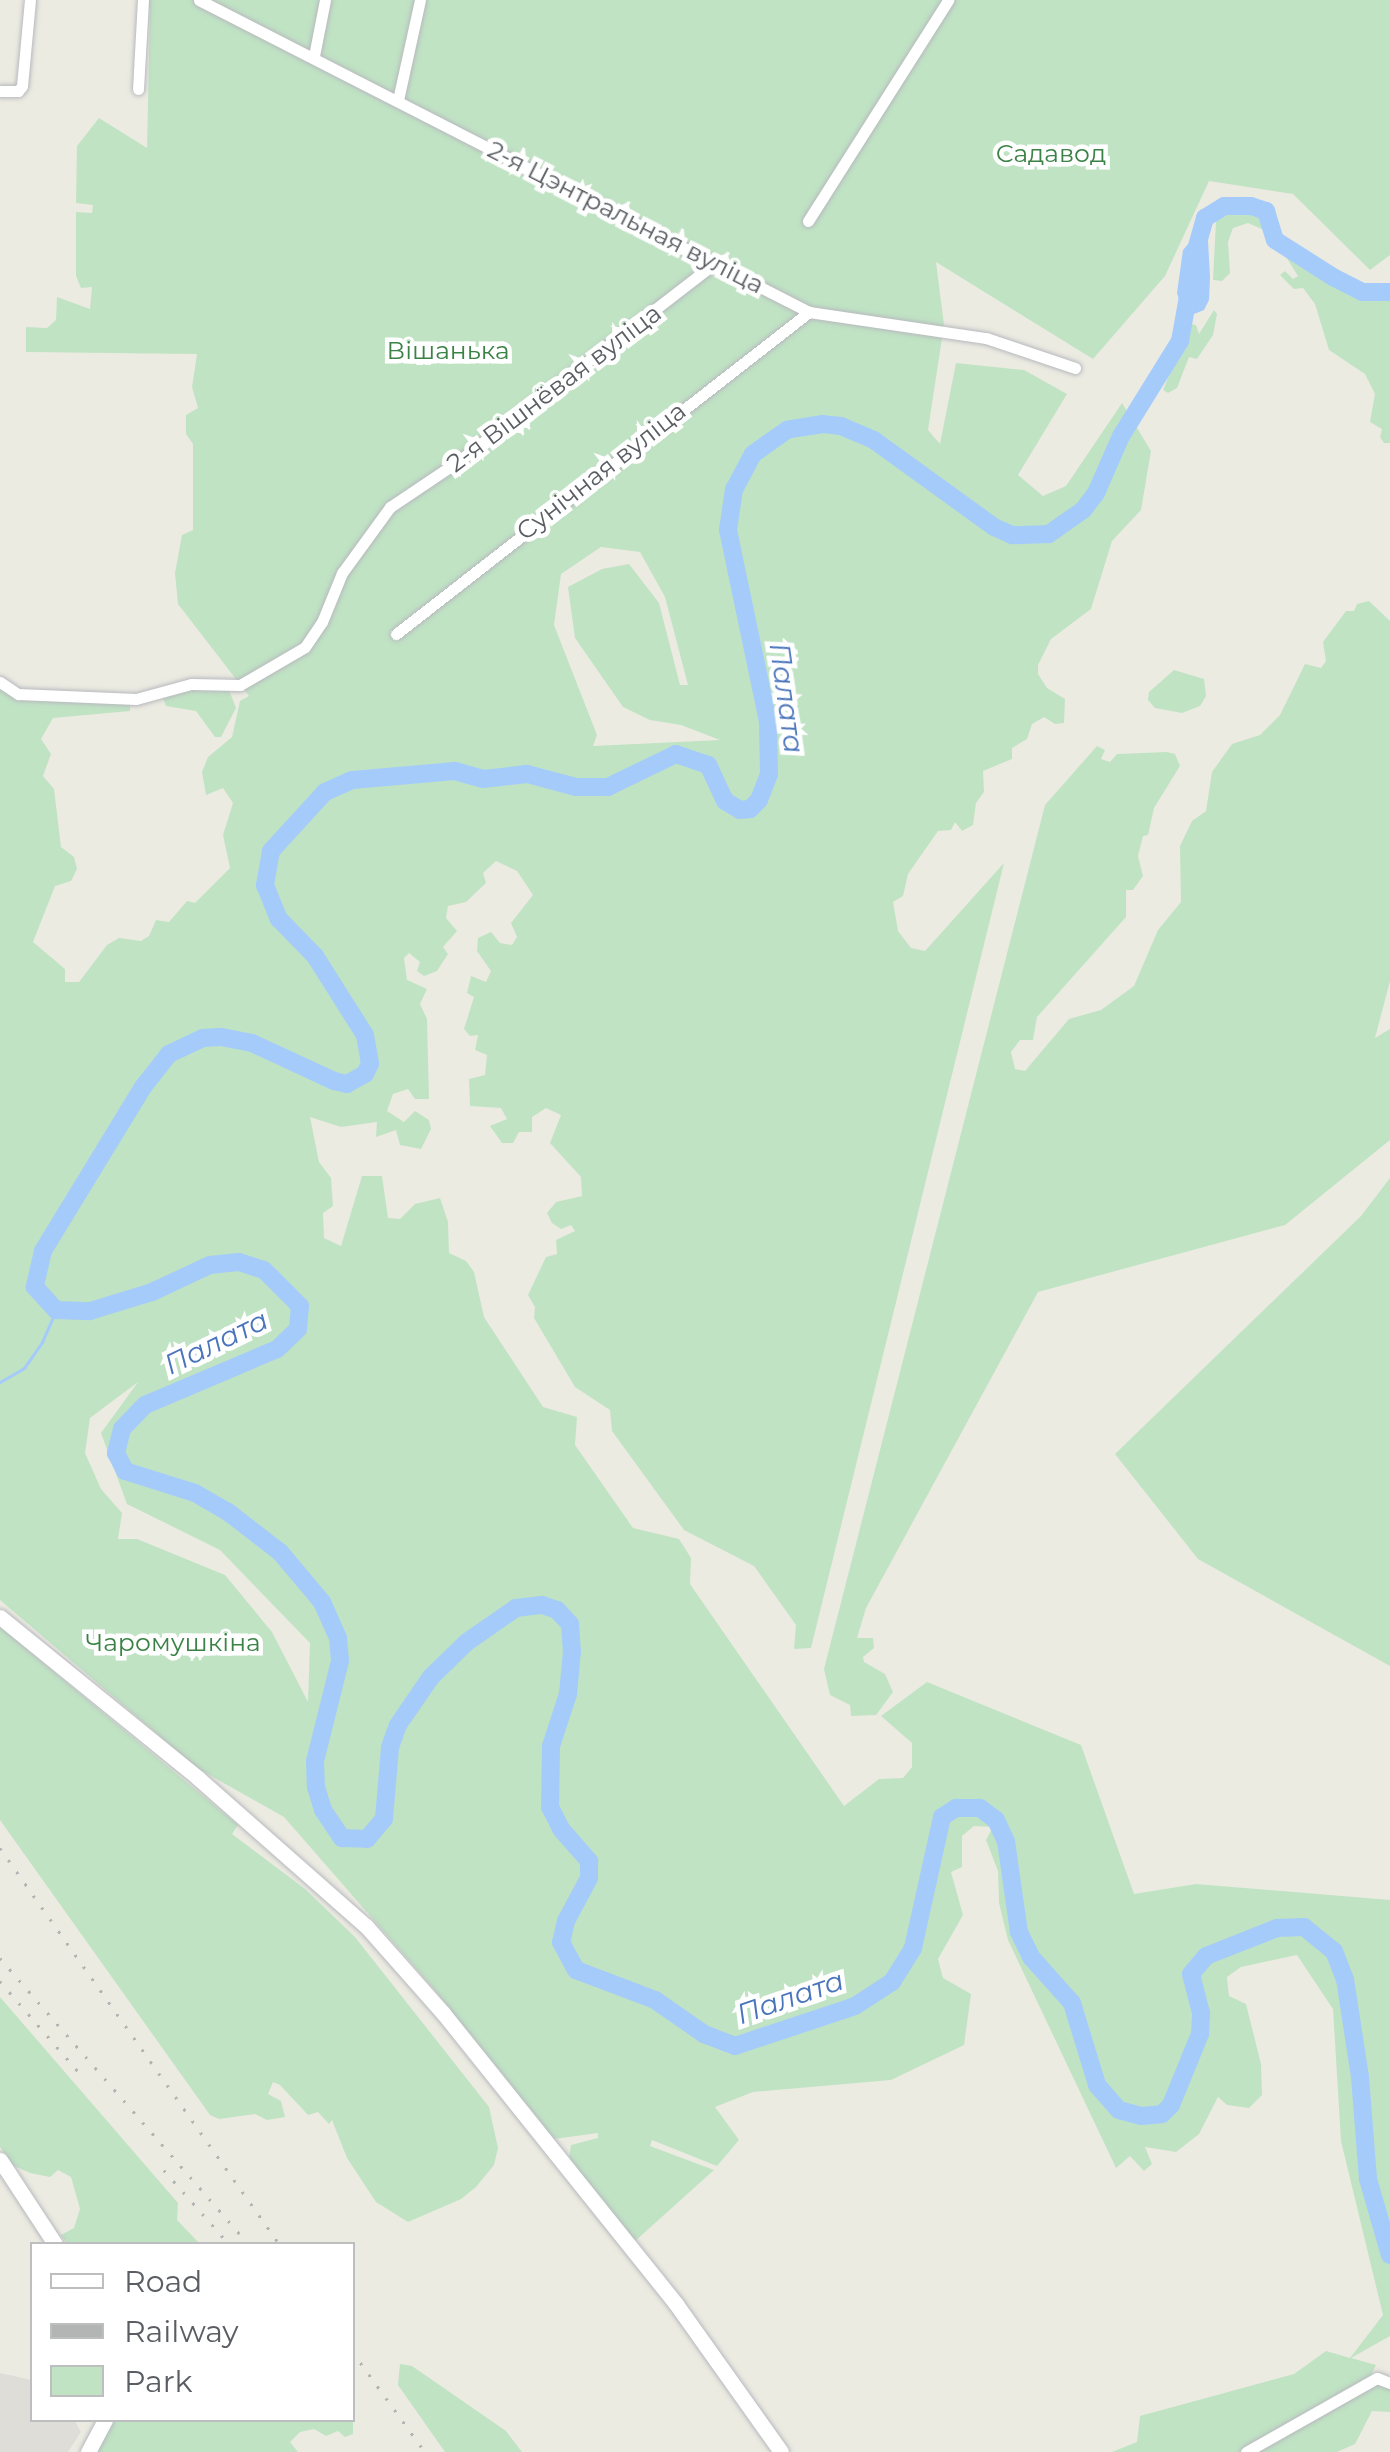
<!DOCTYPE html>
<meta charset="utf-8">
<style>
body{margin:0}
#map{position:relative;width:1390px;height:2452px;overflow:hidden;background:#ecebe2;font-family:Montserrat,sans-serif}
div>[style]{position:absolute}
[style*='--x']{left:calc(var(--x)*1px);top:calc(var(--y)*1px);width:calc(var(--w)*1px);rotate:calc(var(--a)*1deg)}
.industrial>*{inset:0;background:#deddd7}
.green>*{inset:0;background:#c0e3c4}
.water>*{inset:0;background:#a5cbfa}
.stream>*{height:2.5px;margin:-1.25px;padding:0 1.25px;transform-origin:1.25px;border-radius:1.25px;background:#a5cbfa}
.river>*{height:18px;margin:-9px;padding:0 9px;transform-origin:9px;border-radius:9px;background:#a5cbfa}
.roads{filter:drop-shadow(0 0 2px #b7b9be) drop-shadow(0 0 2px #b7b9be)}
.street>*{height:11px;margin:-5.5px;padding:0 5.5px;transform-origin:5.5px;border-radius:5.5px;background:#fff}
.secondary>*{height:15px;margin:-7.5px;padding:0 7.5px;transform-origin:7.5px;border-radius:7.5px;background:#fff}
.rail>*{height:2.5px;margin-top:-1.25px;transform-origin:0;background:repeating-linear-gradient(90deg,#b3b4b4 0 2.5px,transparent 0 14.5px)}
span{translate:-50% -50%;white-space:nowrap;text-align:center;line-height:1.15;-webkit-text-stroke:9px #fff;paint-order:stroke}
.park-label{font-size:25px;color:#3a8245}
.street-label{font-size:25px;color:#5a5d62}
.water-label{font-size:28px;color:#4974bb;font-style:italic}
.legend{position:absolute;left:30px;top:2242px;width:325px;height:180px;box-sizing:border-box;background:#fff;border:2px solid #bdbec0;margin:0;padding:12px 18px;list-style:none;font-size:30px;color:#5a5d62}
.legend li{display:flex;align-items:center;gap:20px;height:50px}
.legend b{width:50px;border:2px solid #bdbec0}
</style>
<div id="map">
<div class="industrial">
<div style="clip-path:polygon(0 2373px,32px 2380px,32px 2420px,74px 2420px,81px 2432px,68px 2452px,0 2452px)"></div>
</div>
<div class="green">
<div style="clip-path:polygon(evenodd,146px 0,1390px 0,1390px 255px,1370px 270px,1293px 194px,1209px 181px,1165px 276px,1093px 359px,936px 262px,944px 325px,928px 430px,940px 444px,956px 363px,1024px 370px,1067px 394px,1018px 475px,1043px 496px,1066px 486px,1122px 403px,1151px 451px,1141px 510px,1112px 541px,1091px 609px,1051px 639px,1038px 665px,1038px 674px,1047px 688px,1065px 699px,1064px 723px,1055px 724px,1044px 717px,1032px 724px,1027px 739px,1012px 748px,1012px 759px,983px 771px,984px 792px,976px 803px,973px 825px,962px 831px,955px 822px,951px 830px,938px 831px,908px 874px,903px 896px,893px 902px,898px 931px,911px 948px,925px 951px,1004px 863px,811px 1648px,794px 1649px,796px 1625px,754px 1566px,684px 1530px,612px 1431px,610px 1410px,575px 1387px,534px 1318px,535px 1307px,528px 1295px,546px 1257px,557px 1254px,556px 1240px,575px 1231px,571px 1225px,561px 1229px,552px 1223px,547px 1213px,556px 1202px,582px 1196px,581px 1177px,550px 1143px,561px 1115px,546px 1108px,532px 1117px,532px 1132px,519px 1132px,513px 1143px,502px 1143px,490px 1126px,507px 1119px,501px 1108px,470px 1106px,469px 1079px,485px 1075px,487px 1055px,475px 1050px,478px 1035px,470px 1036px,464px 1029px,474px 997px,467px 993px,471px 976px,486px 982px,491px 971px,477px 951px,478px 938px,491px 932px,500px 943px,512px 945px,517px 937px,511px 923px,533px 895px,517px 871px,496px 861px,483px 873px,486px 883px,466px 902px,448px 906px,446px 918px,457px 931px,443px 947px,448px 954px,437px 971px,424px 976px,417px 971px,420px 962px,409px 953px,404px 958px,407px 980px,427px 989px,420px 1004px,427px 1019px,429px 1099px,415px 1099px,408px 1089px,393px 1094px,387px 1111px,404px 1122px,415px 1111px,429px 1120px,431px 1129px,421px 1149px,400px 1145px,396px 1130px,376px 1137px,377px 1122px,341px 1127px,310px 1117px,319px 1162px,331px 1178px,333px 1206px,323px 1213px,324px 1238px,341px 1246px,362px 1176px,382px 1176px,388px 1218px,400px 1219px,415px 1204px,440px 1198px,448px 1222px,449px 1253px,466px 1261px,474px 1272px,484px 1317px,543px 1407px,577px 1417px,575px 1445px,633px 1528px,679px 1539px,691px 1558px,690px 1584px,844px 1806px,879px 1779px,903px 1778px,912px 1767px,912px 1743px,881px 1716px,927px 1682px,1081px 1745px,1134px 1894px,1196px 1884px,1390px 1900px,1390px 2336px,1351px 2358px,1376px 2365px,1370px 2377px,1390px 2386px,1390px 2412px,1372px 2411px,1355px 2444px,1337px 2452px,1112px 2452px,1137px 2442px,1140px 2416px,1294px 2374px,1326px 2351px,1350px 2358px,1383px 2315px,1341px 2141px,1333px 2009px,1297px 1955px,1241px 1967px,1227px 1977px,1229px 1996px,1246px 2004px,1261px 2064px,1262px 2095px,1249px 2108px,1227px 2105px,1218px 2097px,1199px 2134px,1176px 2152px,1145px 2147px,1152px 2164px,1144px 2171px,1130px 2156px,1116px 2168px,1008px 1940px,999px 1903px,998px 1871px,986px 1840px,993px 1827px,974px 1826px,962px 1836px,962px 1867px,951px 1872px,963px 1915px,938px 1959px,943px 1978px,971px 1994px,964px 2045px,891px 2080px,753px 2092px,715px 2107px,739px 2140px,717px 2166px,652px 2140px,650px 2146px,714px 2170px,634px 2242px,569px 2159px,571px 2145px,598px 2138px,598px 2133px,554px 2139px,433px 1988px,284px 1817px,197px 1768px,0 1600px,0 690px,24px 700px,130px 701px,130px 711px,53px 718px,41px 739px,51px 754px,43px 776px,54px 789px,61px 847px,74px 857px,77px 869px,71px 881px,55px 886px,33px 942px,65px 969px,65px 982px,79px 982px,107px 945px,119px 938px,141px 941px,149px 936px,156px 920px,169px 922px,187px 901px,195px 903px,230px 868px,223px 835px,233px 803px,223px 788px,206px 795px,202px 772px,208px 757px,232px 737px,240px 701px,249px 696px,178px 604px,175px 573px,182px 535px,193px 530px,193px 444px,186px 434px,186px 415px,198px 408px,192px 387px,197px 354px,26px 352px,26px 327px,47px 328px,56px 320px,57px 297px,90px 309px,92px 287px,81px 288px,76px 276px,76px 212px,92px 213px,93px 205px,76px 203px,77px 146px,99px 118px,147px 148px,150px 10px,146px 0,601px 547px,640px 552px,665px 597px,688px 685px,680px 685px,659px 603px,629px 564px,602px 569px,568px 587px,575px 638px,623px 707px,650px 720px,681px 725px,720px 740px,593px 746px,597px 735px,554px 625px,561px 574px,601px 547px,146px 0,138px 1382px,101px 1433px,127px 1504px,220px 1550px,310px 1643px,308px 1702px,272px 1632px,225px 1575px,137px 1539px,118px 1539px,122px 1513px,101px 1489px,85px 1453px,90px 1418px,138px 1382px)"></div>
<div style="clip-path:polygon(1249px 210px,1263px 219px,1264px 230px,1248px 223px,1233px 228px,1228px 242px,1230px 273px,1222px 281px,1213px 280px,1216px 221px,1227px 211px)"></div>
<div style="clip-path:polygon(1270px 231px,1312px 255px,1355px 294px,1390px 299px,1390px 443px,1384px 443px,1380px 437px,1382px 429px,1370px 422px,1375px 394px,1365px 374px,1329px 350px,1315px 304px,1303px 288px,1294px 289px,1280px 275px,1285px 271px,1293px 279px,1298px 276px)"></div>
<div style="clip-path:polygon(1214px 310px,1217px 314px,1213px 335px,1197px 359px,1189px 357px,1177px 388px,1168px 393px,1163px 390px,1190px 324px,1196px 325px,1199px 334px)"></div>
<div style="clip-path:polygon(1369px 601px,1390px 621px,1390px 981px,1375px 1038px,1390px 1029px,1390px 1140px,1285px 1225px,1038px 1292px,866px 1608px,857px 1638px,873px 1638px,874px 1648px,863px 1657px,864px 1662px,885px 1674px,893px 1692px,876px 1715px,851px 1716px,850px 1705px,830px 1695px,824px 1669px,1045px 805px,1097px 746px,1105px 750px,1101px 759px,1110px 762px,1117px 754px,1167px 752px,1175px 754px,1180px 766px,1154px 808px,1148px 835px,1143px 836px,1138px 856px,1143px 876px,1133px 890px,1126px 890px,1126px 917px,1037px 1017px,1033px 1040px,1020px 1040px,1011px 1052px,1015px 1069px,1025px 1071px,1069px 1019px,1101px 1010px,1134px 986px,1158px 930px,1181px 902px,1180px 846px,1192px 821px,1206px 811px,1212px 772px,1232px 744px,1260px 735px,1280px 715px,1305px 664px,1321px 668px,1326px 661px,1323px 642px,1346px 611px,1354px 611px,1357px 604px)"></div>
<div style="clip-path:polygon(1174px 670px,1204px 679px,1206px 696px,1200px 706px,1182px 713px,1155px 708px,1148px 700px,1149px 692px)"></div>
<div style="clip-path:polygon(182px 689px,229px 690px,236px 708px,221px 737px,215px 737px,196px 711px,166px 706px,162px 696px)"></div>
<div style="clip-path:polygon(1390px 1178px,1390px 1666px,1198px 1559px,1115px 1454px,1361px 1216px)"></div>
<div style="clip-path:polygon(0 1627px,238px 1825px,232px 1834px,305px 1889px,355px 1937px,489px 2107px,498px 2148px,494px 2165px,476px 2187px,461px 2199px,408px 2222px,376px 2202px,347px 2158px,332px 2120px,329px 2124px,318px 2112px,308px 2115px,280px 2085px,273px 2082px,268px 2094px,281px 2101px,285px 2117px,267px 2120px,255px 2114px,219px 2119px,210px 2115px,0 1820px)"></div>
<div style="clip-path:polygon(0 1997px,178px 2203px,177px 2220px,200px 2244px,67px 2244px,61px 2235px,74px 2228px,80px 2209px,71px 2177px,58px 2170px,50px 2177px,30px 2173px,12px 2165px,0 2147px)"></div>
<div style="clip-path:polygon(400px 2364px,412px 2366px,506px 2431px,522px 2452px,445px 2452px,398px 2385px)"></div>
<div style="clip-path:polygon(353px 2415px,353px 2434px,345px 2437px,338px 2431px,326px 2436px,314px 2429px,300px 2432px,290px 2442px,298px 2452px,96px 2452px,113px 2420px,352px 2420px)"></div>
</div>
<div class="water">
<div style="clip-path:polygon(1195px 236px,1208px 241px,1210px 277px,1209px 300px,1204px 310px,1194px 314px,1182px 309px,1177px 293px,1183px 250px)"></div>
</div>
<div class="stream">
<div style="--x:0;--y:1382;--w:28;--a:-30"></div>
<div style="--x:24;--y:1368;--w:32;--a:-55"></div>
<div style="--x:42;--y:1342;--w:35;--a:-66"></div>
</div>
<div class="river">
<div style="--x:1193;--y:260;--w:44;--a:-74.1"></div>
<div style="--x:1205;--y:218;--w:22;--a:-32"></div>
<div style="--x:1224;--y:206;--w:27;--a:0"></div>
<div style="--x:1251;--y:206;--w:16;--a:18"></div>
<div style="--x:1266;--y:211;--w:30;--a:73"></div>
<div style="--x:1275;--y:240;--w:69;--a:32.5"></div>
<div style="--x:1333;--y:277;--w:33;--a:27"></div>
<div style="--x:1362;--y:292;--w:28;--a:0"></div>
<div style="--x:1189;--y:291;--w:51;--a:100.2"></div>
<div style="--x:1180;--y:341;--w:112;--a:121.8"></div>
<div style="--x:1121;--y:436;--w:62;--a:113.7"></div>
<div style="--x:1096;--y:493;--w:21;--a:127"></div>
<div style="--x:1083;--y:510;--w:42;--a:144.8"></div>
<div style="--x:1049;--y:534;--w:37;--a:178"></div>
<div style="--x:1012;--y:535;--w:20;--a:-156"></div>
<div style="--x:994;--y:527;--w:148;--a:-144.1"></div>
<div style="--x:874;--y:440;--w:36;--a:-157"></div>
<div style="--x:841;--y:426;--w:18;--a:-174"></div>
<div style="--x:823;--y:424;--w:36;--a:171"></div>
<div style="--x:787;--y:430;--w:42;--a:144.8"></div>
<div style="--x:753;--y:454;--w:40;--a:118"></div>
<div style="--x:734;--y:489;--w:41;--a:98.3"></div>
<div style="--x:728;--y:530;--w:196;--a:78.2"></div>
<div style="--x:768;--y:722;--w:52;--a:88.9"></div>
<div style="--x:769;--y:774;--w:28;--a:111"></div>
<div style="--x:759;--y:800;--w:13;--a:135"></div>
<div style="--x:750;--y:809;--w:10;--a:174"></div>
<div style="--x:740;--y:810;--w:17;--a:-149"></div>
<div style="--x:725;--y:801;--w:40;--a:-115"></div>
<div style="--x:708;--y:765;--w:34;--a:-161"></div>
<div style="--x:676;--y:754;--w:76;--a:154.1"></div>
<div style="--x:608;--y:787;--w:32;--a:180"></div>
<div style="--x:576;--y:787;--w:51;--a:-165.1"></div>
<div style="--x:527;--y:774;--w:44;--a:173.5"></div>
<div style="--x:483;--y:779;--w:29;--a:-164"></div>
<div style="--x:455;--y:771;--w:103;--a:175"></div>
<div style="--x:352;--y:780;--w:30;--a:156"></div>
<div style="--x:325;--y:792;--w:80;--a:132.5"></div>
<div style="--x:271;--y:851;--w:35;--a:100"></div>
<div style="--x:265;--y:885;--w:37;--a:68"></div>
<div style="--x:279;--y:919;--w:52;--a:45.8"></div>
<div style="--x:315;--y:956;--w:93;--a:57.7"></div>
<div style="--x:365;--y:1035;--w:29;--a:80"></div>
<div style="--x:370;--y:1064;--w:11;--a:117"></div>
<div style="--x:365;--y:1074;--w:21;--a:151"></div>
<div style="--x:347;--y:1084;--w:13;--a:-167"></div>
<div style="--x:334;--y:1081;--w:90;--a:-155.1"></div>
<div style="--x:252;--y:1043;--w:32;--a:-169"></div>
<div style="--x:221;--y:1037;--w:18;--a:177"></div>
<div style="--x:203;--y:1038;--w:38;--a:155"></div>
<div style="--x:169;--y:1054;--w:42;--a:128.2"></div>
<div style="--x:143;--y:1087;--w:192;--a:121.4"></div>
<div style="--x:43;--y:1251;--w:37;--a:103"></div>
<div style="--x:35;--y:1287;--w:31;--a:48"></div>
<div style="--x:56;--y:1310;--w:34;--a:2"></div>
<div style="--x:90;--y:1311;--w:65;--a:-17"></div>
<div style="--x:152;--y:1292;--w:64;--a:-25"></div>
<div style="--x:210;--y:1265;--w:29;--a:-6"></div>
<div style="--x:239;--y:1262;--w:26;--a:18"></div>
<div style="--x:264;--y:1270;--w:51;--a:45"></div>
<div style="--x:300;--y:1306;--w:23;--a:95"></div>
<div style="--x:298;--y:1329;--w:29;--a:136"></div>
<div style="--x:277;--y:1349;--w:143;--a:157"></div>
<div style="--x:145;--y:1405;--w:33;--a:134"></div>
<div style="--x:122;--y:1429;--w:25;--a:104"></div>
<div style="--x:116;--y:1453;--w:20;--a:63"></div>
<div style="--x:125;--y:1471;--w:73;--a:17.4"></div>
<div style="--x:195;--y:1493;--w:38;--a:30"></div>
<div style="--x:228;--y:1512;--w:66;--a:37.6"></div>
<div style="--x:280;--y:1552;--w:65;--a:50"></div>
<div style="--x:322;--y:1602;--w:39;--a:66"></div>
<div style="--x:338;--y:1638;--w:23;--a:85"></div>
<div style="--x:340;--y:1661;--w:103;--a:104"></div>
<div style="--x:315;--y:1761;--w:26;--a:88"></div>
<div style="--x:316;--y:1787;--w:24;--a:73"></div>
<div style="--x:323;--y:1810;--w:34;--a:56"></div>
<div style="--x:342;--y:1838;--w:25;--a:2"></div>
<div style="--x:367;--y:1839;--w:26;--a:-50"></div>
<div style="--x:384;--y:1819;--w:72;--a:-85.2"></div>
<div style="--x:390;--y:1747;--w:23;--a:-70"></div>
<div style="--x:398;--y:1725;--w:58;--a:-55.5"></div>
<div style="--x:431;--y:1677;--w:50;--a:-44.2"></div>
<div style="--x:467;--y:1642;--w:60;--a:-34.8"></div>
<div style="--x:516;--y:1608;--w:26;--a:-7"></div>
<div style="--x:542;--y:1605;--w:16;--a:18"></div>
<div style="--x:557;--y:1610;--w:19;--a:47"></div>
<div style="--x:570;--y:1624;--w:27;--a:86"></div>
<div style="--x:572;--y:1651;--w:43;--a:95.3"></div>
<div style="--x:568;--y:1694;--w:55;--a:108.1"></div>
<div style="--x:551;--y:1746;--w:61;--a:90.9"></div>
<div style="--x:550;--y:1807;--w:25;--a:63"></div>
<div style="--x:561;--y:1829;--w:43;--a:48.8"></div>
<div style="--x:589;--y:1861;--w:17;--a:90"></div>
<div style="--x:589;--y:1878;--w:49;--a:118.1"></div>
<div style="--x:566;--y:1921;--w:22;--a:103"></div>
<div style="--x:561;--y:1942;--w:32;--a:62"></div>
<div style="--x:576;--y:1970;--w:85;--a:20.8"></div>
<div style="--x:655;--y:2000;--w:60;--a:34.8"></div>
<div style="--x:704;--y:2034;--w:33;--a:21"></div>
<div style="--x:735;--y:2046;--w:126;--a:-18.4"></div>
<div style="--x:855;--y:2006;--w:44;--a:-33"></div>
<div style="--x:892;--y:1982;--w:40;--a:-58"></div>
<div style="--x:913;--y:1948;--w:134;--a:-77.5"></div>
<div style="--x:942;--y:1817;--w:17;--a:-33"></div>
<div style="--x:956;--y:1808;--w:24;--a:0"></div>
<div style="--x:980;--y:1808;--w:20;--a:37"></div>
<div style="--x:996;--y:1820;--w:23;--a:65"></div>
<div style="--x:1006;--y:1841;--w:92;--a:81.9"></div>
<div style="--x:1019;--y:1932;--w:28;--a:64"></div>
<div style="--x:1031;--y:1957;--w:62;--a:48.3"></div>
<div style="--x:1072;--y:2003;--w:86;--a:73"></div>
<div style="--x:1097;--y:2085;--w:33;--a:49"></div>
<div style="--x:1119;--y:2110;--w:23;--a:15"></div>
<div style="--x:1141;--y:2116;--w:21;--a:-5"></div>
<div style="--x:1162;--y:2114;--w:13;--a:-45"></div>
<div style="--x:1171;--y:2105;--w:77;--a:-67.8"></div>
<div style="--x:1200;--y:2034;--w:21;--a:-87"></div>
<div style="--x:1201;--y:2013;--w:40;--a:-104.4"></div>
<div style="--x:1191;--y:1974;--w:23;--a:-50"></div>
<div style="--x:1206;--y:1956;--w:76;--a:-21.5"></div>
<div style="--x:1277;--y:1928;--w:27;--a:-2"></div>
<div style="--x:1304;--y:1927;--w:38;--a:39"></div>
<div style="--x:1334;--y:1951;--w:30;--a:69"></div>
<div style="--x:1345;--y:1979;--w:99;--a:81.3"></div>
<div style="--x:1360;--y:2077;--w:102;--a:85.5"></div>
<div style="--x:1368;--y:2179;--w:79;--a:73.9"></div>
</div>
<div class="roads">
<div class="street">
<div style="--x:199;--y:0;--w:685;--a:27.09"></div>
<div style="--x:809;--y:312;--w:179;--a:8.4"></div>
<div style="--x:986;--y:338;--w:94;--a:18.6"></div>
<div style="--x:314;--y:56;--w:57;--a:-78.9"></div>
<div style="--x:138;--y:89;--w:89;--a:-86.8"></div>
<div style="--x:0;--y:91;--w:18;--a:0"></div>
<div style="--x:18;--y:91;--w:6;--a:-51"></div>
<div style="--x:22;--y:86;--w:86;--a:-84.7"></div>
<div style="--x:398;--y:100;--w:102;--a:-77.6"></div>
<div style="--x:808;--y:221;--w:262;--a:-57.6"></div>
<div style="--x:396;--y:634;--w:524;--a:-37.94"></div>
<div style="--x:0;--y:682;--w:22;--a:34"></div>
<div style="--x:18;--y:694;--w:118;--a:2.4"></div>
<div style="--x:136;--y:699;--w:57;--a:-15.3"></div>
<div style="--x:191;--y:684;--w:49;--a:1.2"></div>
<div style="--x:240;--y:685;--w:75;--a:-30.3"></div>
<div style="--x:305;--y:647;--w:30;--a:-56"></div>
<div style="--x:322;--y:622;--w:53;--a:-67.8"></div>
<div style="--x:342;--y:573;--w:82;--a:-54"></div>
<div style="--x:390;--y:507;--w:84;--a:-33.9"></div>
<div style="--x:460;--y:460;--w:321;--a:-37.7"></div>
<div style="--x:1246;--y:2452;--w:150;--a:-29.5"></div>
<div style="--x:1377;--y:2378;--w:14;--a:21"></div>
</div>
<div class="secondary">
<div style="--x:0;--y:1617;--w:255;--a:39.1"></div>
<div style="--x:198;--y:1778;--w:224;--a:41.4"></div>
<div style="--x:366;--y:1926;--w:116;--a:48.5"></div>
<div style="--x:443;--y:2013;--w:373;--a:51.3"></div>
<div style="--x:676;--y:2304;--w:181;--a:54.6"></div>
<div style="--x:0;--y:2160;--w:100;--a:56.8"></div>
<div style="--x:88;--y:2452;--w:36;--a:-62"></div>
</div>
</div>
<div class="rail">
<div style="--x:0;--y:1848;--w:484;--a:54.8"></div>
<div style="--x:0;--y:1958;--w:379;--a:49"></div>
<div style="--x:0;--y:1981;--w:125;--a:49.2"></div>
<div style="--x:164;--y:2170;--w:98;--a:48.7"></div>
<div style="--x:352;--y:2351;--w:125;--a:54.1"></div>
</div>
<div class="park-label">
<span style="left:1051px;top:153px">Садавод</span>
<span style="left:448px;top:350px">Вішанька</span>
<span style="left:173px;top:1642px">Чаромушкіна</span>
</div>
<div class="street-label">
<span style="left:626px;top:217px;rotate:27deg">2-я Цэнтральная вуліца</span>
<span style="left:554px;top:388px;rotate:-37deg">2-я Вішнёвая вуліца</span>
<span style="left:601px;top:471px;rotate:-38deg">Сунічная вуліца</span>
</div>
<div class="water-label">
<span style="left:787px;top:698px;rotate:82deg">Палата</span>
<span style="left:216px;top:1342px;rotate:-26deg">Палата</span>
<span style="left:790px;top:1997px;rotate:-19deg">Палата</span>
</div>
<ul class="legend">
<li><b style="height:12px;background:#fff"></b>Road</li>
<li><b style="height:12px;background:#b3b4b4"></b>Railway</li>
<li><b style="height:28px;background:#c0e3c4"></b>Park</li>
</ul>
</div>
